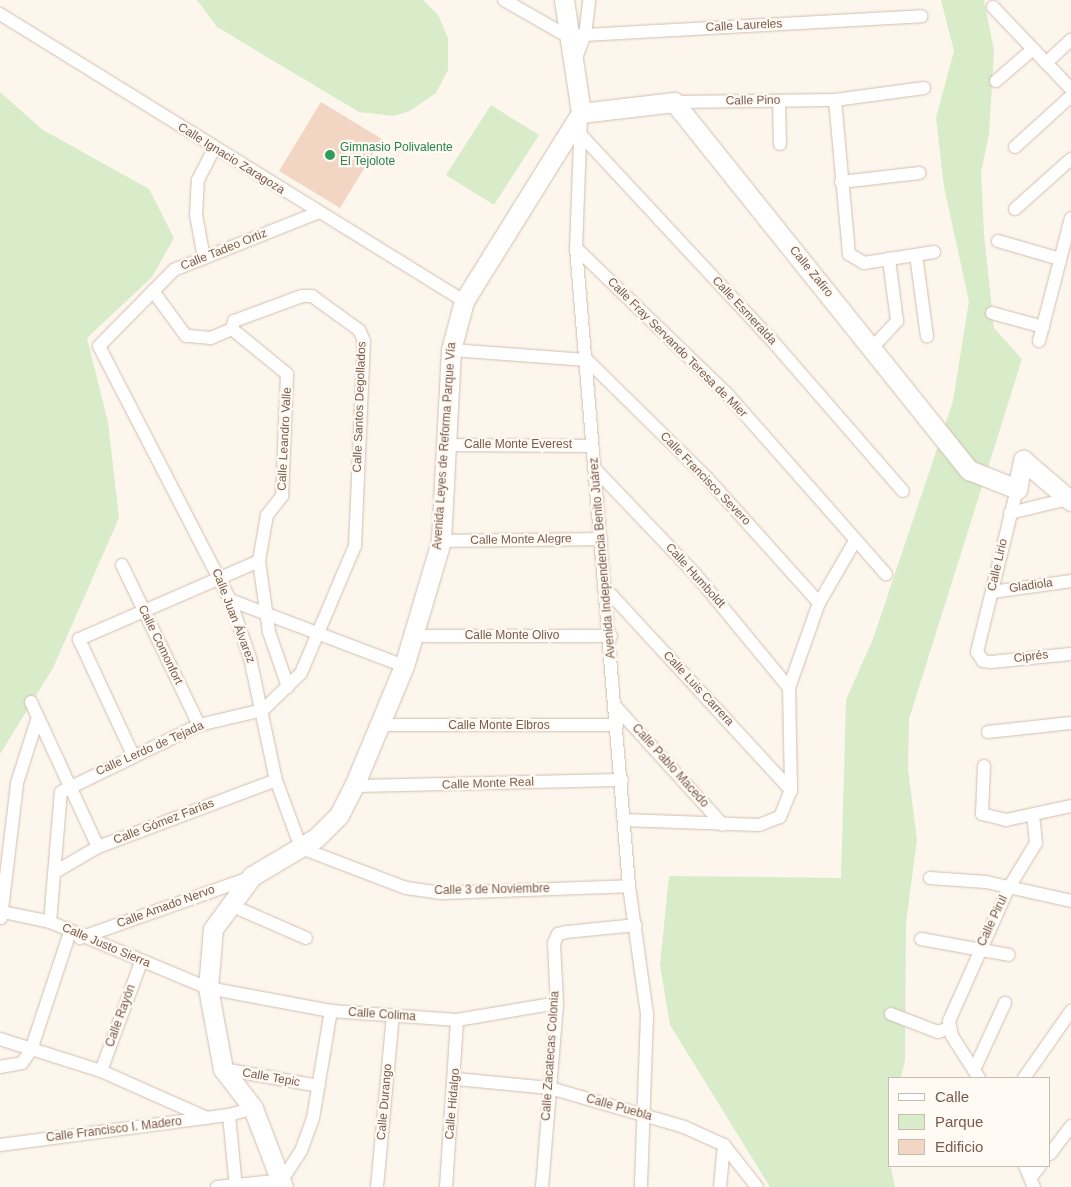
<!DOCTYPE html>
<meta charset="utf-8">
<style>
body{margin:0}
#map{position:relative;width:1071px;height:1187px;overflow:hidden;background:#fdf6ec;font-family:Helvetica,sans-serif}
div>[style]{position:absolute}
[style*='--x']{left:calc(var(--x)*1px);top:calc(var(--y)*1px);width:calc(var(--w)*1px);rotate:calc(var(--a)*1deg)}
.green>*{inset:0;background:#d8ecc9}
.building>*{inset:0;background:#f3d5c3}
.roads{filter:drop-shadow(0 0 1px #d1beb0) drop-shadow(0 0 1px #d1beb0)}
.street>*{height:12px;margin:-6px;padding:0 6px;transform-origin:6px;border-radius:6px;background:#fff}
.secondary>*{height:19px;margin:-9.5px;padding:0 9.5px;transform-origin:9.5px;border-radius:9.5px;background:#fff}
.dots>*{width:14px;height:14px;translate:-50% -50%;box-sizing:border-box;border:2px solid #fffaf3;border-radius:50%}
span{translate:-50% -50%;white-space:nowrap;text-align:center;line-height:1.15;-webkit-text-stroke:4.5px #fffaf3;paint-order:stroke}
.street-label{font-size:12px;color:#7a5c4d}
.leisure-label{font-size:12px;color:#27864d}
.left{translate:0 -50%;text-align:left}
.legend{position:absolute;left:888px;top:1077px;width:162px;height:90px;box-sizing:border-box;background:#fffaf3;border:1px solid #cabbb1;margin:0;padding:6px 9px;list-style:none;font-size:15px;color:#7a5c4d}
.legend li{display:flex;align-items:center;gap:10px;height:25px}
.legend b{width:25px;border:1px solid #cabbb1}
</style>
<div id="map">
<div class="green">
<div style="clip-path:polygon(197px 0,423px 0,438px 15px,448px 38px,448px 70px,436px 93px,410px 111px,394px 116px,359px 112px,217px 27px)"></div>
<div style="clip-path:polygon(941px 0,984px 0,994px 51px,989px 134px,981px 172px,984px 234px,994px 328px,1022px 359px,909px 719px,908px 769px,917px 840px,906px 923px,905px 1060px,901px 1078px,890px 1078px,889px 1159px,895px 1187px,770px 1187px,670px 1025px,660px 965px,669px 876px,841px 878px,846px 700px,873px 639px,953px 401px,969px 301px,944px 187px,936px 118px,954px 51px)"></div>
<div style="clip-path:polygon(0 92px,43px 130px,149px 189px,174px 238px,152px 277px,87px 338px,108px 422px,119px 518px,53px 668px,0 754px)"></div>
<div style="clip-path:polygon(491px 105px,539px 135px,494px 205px,446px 175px)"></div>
</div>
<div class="building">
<div style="clip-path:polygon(321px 102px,382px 139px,340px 208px,279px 171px)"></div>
</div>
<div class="roads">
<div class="street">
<div style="--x:504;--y:0;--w:73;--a:29.7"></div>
<div style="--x:567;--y:36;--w:355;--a:-3.2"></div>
<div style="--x:993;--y:7;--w:113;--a:46.4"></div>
<div style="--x:0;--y:14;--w:546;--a:31.74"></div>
<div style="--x:574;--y:63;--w:30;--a:-69"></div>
<div style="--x:585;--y:35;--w:35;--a:-83"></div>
<div style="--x:1046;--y:63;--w:34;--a:-43"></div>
<div style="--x:996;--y:81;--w:49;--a:-40.9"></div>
<div style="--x:835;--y:100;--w:155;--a:84.8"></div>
<div style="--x:849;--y:254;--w:17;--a:31"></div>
<div style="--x:864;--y:263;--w:71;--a:-8.9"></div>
<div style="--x:779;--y:101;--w:43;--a:88.7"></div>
<div style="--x:674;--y:102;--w:161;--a:-0.7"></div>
<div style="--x:835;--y:100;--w:90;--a:-7.7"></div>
<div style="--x:581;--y:114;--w:134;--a:92.1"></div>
<div style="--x:576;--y:248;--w:640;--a:85.25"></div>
<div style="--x:629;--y:886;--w:129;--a:82"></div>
<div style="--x:647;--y:1014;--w:173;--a:92"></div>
<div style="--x:581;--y:135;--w:276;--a:47.1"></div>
<div style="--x:769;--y:337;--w:204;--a:49"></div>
<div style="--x:1015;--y:147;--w:76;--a:-42.3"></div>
<div style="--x:841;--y:182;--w:79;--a:-6.6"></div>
<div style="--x:1015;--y:209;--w:75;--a:-41.8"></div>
<div style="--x:317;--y:213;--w:154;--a:158.3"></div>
<div style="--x:174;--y:270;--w:107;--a:134.6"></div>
<div style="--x:99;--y:346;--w:286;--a:62.7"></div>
<div style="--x:230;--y:600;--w:61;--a:71"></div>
<div style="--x:250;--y:658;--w:125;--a:78"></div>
<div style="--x:276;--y:780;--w:72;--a:69.8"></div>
<div style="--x:301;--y:848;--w:112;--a:20.9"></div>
<div style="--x:406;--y:888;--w:36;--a:8"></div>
<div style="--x:442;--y:893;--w:187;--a:-2.1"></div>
<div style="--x:998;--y:241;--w:65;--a:16.2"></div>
<div style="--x:576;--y:248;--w:211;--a:44"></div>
<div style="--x:728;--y:395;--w:239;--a:48.6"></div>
<div style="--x:916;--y:255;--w:82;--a:82.3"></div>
<div style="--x:204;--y:258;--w:44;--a:-100.5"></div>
<div style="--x:196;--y:215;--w:35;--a:-87"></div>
<div style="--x:198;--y:180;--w:36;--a:-63"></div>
<div style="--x:992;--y:313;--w:53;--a:15.4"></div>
<div style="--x:232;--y:329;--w:71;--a:39.3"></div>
<div style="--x:287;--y:374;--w:122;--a:92.3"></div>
<div style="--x:282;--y:496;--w:24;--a:128"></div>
<div style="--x:267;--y:515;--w:47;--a:99.9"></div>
<div style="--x:259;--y:561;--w:72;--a:82"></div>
<div style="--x:269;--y:632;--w:58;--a:70.9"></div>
<div style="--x:1039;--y:341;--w:127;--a:-75.4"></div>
<div style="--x:872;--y:348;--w:37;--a:-47"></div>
<div style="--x:897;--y:321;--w:63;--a:-97.4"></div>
<div style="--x:451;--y:350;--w:136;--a:4.2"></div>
<div style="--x:587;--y:360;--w:168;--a:44.5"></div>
<div style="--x:707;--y:478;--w:168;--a:48.1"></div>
<div style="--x:444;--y:445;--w:148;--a:0.4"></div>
<div style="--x:595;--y:469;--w:146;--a:46.4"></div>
<div style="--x:696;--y:575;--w:146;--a:50.5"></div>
<div style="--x:1017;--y:489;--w:168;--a:103.8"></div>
<div style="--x:977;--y:652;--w:11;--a:56"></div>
<div style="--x:983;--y:661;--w:8;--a:7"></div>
<div style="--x:991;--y:662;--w:80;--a:-5.7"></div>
<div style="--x:1010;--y:513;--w:60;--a:-13.6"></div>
<div style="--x:441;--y:541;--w:160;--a:-0.7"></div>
<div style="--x:122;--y:565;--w:178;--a:64.3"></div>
<div style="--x:605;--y:588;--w:275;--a:47.4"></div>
<div style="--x:992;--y:592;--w:80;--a:-7.9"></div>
<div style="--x:230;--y:600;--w:186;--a:20.8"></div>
<div style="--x:412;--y:636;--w:199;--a:0"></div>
<div style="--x:31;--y:702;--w:160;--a:65.2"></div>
<div style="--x:616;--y:707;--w:159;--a:47.8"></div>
<div style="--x:380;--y:725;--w:237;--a:0"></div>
<div style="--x:988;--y:732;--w:83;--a:-6.2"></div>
<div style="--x:133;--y:755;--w:128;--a:-115"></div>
<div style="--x:79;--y:639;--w:196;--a:-23.4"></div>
<div style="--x:984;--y:766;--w:48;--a:92.4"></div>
<div style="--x:982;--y:814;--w:25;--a:14"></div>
<div style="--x:1006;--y:820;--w:66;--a:-12.2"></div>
<div style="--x:354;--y:786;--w:268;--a:-1.3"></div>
<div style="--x:624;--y:820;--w:135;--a:2.1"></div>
<div style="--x:759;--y:825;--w:22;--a:-21"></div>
<div style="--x:780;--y:817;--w:29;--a:-68"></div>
<div style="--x:791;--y:790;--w:102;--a:-91.1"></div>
<div style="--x:789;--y:688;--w:90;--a:-70.6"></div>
<div style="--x:819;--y:603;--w:72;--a:-59.9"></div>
<div style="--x:55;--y:872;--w:50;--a:-30.2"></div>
<div style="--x:98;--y:847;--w:190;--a:-20.6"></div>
<div style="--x:930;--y:878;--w:56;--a:4.1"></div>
<div style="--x:986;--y:882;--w:87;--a:12.6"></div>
<div style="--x:228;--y:904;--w:85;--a:23.6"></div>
<div style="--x:3;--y:912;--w:48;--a:12"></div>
<div style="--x:50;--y:922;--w:171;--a:22.7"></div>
<div style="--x:208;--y:988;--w:125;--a:10.6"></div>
<div style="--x:331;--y:1011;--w:126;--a:4.1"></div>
<div style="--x:457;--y:1020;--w:101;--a:-9.6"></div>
<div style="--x:1;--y:918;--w:136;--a:-83.2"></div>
<div style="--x:17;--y:783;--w:66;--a:-72.4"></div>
<div style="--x:50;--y:922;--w:130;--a:-85.2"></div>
<div style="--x:61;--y:792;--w:153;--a:-25.9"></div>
<div style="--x:199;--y:725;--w:66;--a:-13.2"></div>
<div style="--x:263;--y:710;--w:53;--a:-44.2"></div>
<div style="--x:301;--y:673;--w:138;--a:-67"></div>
<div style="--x:355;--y:546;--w:205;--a:-87.5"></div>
<div style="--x:364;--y:341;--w:12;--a:-114"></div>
<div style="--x:359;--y:330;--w:58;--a:-144.1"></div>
<div style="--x:312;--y:296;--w:10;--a:180"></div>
<div style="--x:302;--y:296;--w:72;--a:159.8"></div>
<div style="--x:234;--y:321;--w:8;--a:104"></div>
<div style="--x:232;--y:329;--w:23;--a:157"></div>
<div style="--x:211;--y:338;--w:25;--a:-175"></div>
<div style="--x:186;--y:336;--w:56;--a:-126.3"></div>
<div style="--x:80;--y:938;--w:182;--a:-19.5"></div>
<div style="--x:921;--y:939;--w:89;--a:10.3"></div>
<div style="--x:891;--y:1014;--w:50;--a:21"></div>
<div style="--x:938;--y:1032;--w:12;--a:-20"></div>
<div style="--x:0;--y:1039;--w:106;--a:17.6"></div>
<div style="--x:101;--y:1071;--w:116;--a:23.9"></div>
<div style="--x:0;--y:1067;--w:22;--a:-10"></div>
<div style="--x:22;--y:1063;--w:16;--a:-55"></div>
<div style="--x:31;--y:1050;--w:124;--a:-71.7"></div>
<div style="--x:223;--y:1069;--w:97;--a:10"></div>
<div style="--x:974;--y:1070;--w:74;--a:-65.2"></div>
<div style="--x:101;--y:1071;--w:116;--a:-69.8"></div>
<div style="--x:979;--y:1078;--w:50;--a:-122.7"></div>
<div style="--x:952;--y:1036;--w:15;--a:-101"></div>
<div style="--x:949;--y:1021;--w:145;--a:-65.9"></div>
<div style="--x:1008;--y:889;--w:54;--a:-58.7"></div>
<div style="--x:1036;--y:843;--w:27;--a:-96"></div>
<div style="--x:1024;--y:1078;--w:82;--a:-55"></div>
<div style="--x:456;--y:1079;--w:94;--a:5.5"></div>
<div style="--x:550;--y:1088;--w:140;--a:16.2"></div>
<div style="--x:684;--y:1127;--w:44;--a:24.2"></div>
<div style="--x:724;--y:1145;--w:53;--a:51.8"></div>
<div style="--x:0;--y:1145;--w:231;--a:-7.5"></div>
<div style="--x:1050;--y:1154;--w:35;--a:-53"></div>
<div style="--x:1025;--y:1166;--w:23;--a:67"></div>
<div style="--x:1031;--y:1177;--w:14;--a:-51"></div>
<div style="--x:217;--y:1187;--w:65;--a:-6.1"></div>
<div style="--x:282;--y:1180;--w:35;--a:-57"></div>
<div style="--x:301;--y:1151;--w:35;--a:-70"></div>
<div style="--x:313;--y:1118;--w:109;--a:-80.5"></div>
<div style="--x:236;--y:1187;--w:72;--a:-95.6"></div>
<div style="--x:229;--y:1115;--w:25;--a:-16"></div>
<div style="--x:377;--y:1187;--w:172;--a:-84.7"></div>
<div style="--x:446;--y:1187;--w:167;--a:-86.2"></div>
<div style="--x:542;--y:1187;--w:185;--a:-85.3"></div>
<div style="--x:557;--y:1003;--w:60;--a:-92.9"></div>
<div style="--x:554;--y:943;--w:10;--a:-66"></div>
<div style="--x:558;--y:934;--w:8;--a:-14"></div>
<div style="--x:566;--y:932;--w:70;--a:-5.7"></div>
<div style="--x:720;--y:1187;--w:42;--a:-84.6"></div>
</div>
<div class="secondary">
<div style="--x:564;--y:0;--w:114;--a:81.4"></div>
<div style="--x:581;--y:113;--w:94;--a:-6.7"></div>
<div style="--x:674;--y:102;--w:472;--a:51.3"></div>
<div style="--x:969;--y:470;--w:52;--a:21.6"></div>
<div style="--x:1017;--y:489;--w:30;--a:-78"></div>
<div style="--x:1023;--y:460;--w:63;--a:40.5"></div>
<div style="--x:283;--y:1187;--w:85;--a:-110.8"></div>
<div style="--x:253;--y:1108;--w:49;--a:-127.6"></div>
<div style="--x:223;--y:1069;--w:82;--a:-100.5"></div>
<div style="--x:208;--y:988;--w:59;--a:-85.2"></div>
<div style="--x:213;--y:929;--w:66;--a:-53.7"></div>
<div style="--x:252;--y:876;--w:74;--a:-30.7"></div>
<div style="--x:316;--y:838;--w:33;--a:-45"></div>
<div style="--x:339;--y:815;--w:33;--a:-63"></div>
<div style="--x:354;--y:786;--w:130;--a:-67.4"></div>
<div style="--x:404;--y:666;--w:130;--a:-73.5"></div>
<div style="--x:441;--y:541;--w:191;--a:-87"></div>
<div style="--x:451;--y:350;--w:51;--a:-75.1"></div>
<div style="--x:464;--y:301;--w:221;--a:-58.1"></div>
</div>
</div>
<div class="dots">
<div style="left:330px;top:155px;background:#2e9e5b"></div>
</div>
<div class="street-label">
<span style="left:744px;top:26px;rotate:-3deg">Calle Laureles</span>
<span style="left:753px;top:101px;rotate:-1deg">Calle Pino</span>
<span style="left:231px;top:159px;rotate:32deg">Calle Ignacio Zaragoza</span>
<span style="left:224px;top:250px;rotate:-22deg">Calle Tadeo Ortiz</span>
<span style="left:811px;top:272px;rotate:51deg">Calle Zafiro</span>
<span style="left:744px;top:311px;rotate:47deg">Calle Esmeralda</span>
<span style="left:677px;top:348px;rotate:45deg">Calle Fray Servando Teresa de Mier</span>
<span style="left:360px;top:407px;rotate:-88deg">Calle Santos Degollados</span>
<span style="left:285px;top:439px;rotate:-87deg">Calle Leandro Valle</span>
<span style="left:518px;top:445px">Calle Monte Everest</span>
<span style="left:445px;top:446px;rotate:-86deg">Avenida Leyes de Reforma Parque Vía</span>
<span style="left:705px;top:479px;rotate:46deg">Calle Francisco Severo</span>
<span style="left:521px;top:540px;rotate:-1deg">Calle Monte Alegre</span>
<span style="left:603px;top:558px;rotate:-95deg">Avenida Independencia Benito Juárez</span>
<span style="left:998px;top:565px;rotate:-77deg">Calle Lirio</span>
<span style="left:695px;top:576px;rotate:48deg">Calle Humboldt</span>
<span style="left:1031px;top:586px;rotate:-8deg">Gladiola</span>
<span style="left:233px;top:616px;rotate:69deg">Calle Juan Álvarez</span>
<span style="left:512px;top:636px">Calle Monte Olivo</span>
<span style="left:160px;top:645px;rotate:64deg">Calle Comonfort</span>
<span style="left:1031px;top:657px;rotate:-7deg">Ciprés</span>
<span style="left:698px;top:689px;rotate:47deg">Calle Luis Carrera</span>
<span style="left:499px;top:726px">Calle Monte Elbros</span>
<span style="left:150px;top:749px;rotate:-24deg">Calle Lerdo de Tejada</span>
<span style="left:670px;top:766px;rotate:48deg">Calle Pablo Macedo</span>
<span style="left:488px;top:784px;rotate:-2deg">Calle Monte Real</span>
<span style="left:164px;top:822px;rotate:-21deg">Calle Gómez Farías</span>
<span style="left:492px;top:890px;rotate:-1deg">Calle 3 de Noviembre</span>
<span style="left:166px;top:907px;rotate:-20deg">Calle Amado Nervo</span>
<span style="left:993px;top:921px;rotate:-65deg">Calle Pirul</span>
<span style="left:106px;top:946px;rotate:23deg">Calle Justo Sierra</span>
<span style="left:382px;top:1015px;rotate:4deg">Calle Colima</span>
<span style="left:121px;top:1016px;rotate:-70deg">Calle Rayón</span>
<span style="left:551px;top:1056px;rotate:-86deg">Calle Zacatecas Colonia</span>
<span style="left:271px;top:1078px;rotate:10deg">Calle Tepic</span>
<span style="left:385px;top:1102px;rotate:-85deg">Calle Durango</span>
<span style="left:453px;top:1104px;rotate:-85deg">Calle Hidalgo</span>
<span style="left:619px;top:1108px;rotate:16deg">Calle Puebla</span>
<span style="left:114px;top:1130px;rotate:-7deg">Calle Francisco I. Madero</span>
</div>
<div class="leisure-label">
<span class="left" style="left:340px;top:155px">Gimnasio Polivalente<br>El Tejolote</span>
</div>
<ul class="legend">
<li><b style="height:6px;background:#fff"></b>Calle</li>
<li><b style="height:14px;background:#d8ecc9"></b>Parque</li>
<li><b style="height:14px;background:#f3d5c3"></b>Edificio</li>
</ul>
</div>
